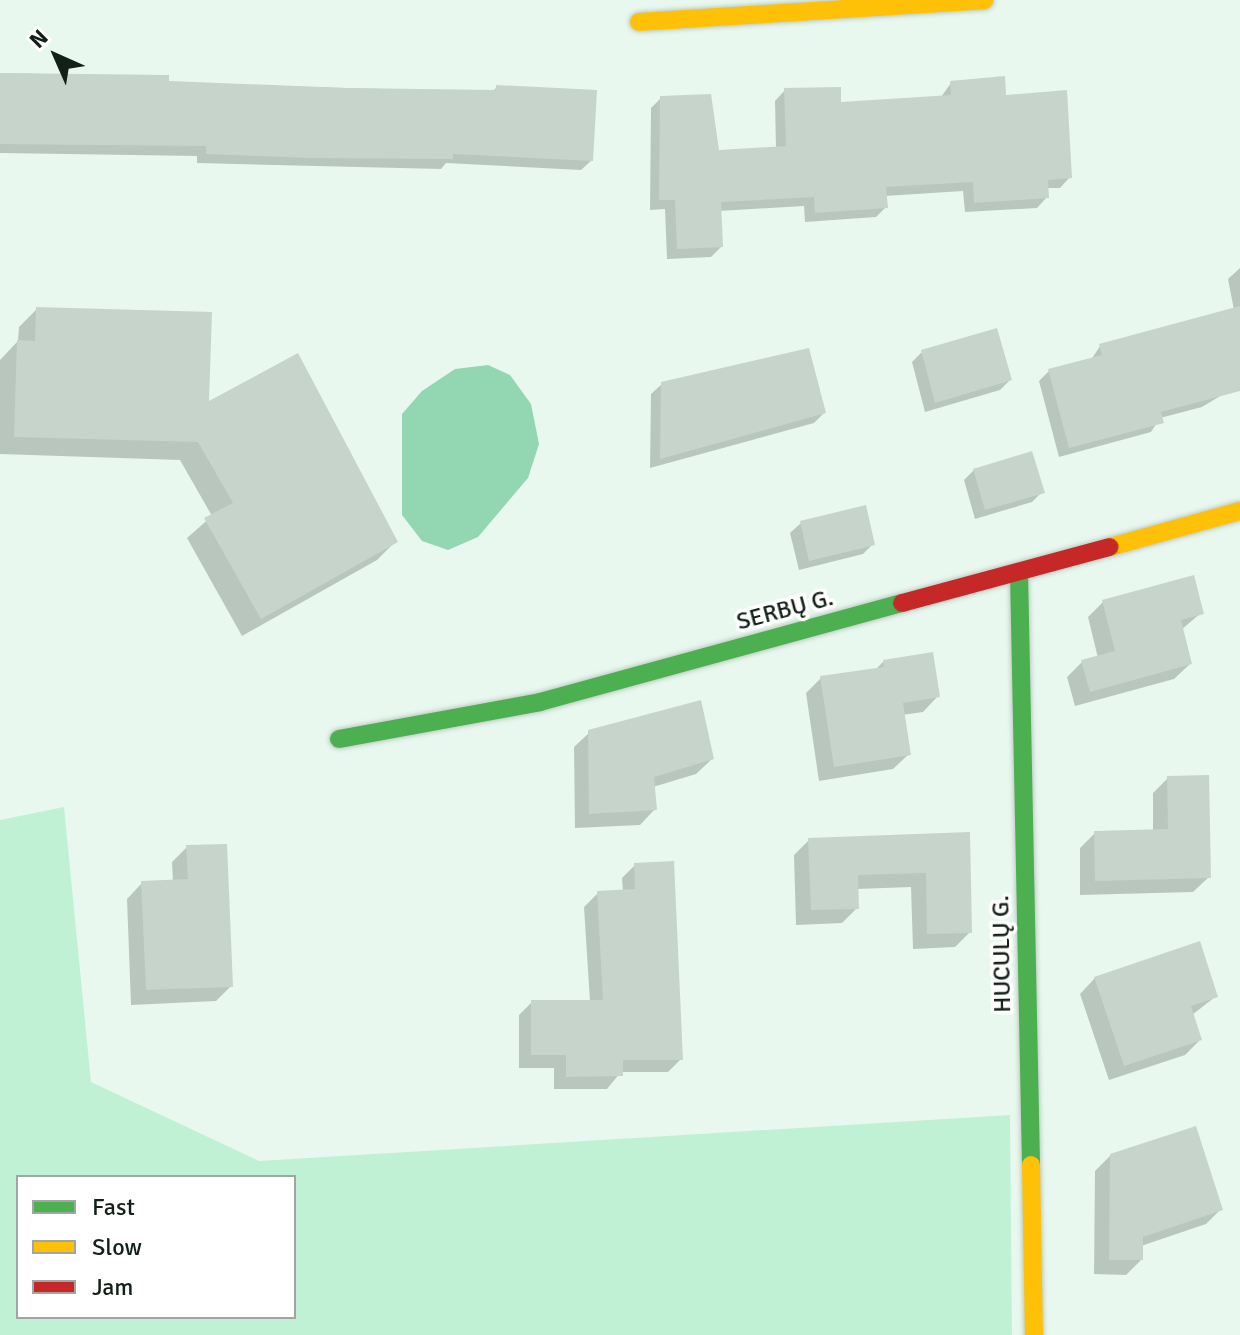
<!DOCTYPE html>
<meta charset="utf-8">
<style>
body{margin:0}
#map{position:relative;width:1240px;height:1335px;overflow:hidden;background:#e8f8ee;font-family:Signika,sans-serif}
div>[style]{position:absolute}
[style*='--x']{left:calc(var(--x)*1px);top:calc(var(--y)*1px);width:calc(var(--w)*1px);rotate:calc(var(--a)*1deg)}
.green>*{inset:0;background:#c1f1d5}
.water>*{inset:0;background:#93d7b2}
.shadow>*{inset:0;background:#0003}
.building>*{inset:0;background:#c6d4cc}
.roads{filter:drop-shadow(0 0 2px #beccc3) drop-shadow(0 0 2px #beccc3)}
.fast>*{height:18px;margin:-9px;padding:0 9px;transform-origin:9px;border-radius:9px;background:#4caf50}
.slow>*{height:18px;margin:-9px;padding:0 9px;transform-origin:9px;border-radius:9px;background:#ffc107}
.jam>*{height:18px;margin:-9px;padding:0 9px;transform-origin:9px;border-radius:9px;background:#c62828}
span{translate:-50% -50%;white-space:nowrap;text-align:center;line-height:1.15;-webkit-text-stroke:7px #fff;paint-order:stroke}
.street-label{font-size:24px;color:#122018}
.legend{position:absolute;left:16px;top:1175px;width:280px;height:144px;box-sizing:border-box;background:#fff;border:2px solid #a0a6a3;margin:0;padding:10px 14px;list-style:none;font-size:24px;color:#122018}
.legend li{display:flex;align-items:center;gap:16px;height:40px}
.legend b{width:40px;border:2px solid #a0a6a3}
.north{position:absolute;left:16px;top:16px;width:80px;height:80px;-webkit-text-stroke:6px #fff;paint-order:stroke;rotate:315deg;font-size:22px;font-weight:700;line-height:32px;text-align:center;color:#122018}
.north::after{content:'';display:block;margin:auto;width:28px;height:36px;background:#122018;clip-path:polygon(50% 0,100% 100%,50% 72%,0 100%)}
</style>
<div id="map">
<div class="green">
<div style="clip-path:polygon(evenodd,64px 807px,91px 1082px,259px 1161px,1010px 1115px,1012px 1335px,0 1335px,0 820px,64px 807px,18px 1177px,294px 1177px,294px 1317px,18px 1317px,18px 1177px)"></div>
</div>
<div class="water">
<div style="clip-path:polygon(488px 365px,510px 375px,531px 404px,539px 444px,528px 478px,478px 537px,448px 550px,422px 541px,402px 515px,402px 414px,422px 391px,455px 369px)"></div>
</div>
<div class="shadow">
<div style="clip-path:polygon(0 73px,167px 77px,167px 83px,492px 92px,497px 87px,592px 160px,581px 170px,446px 163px,441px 169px,197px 163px,197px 156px,0 153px)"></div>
<div style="clip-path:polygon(951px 83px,1004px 97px,1070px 177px,1060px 188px,1047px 188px,1047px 197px,1037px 208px,965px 212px,963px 191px,885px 196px,886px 207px,876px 217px,805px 222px,804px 206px,719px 211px,721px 247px,711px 257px,667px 259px,665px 209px,650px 210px,651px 108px,661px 98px,717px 152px,776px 149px,775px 101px,785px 90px,839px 104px,941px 97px)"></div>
<div style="clip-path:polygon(1240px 268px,1240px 384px,1202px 407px,1160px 418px,1151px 432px,1059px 457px,1039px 381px,1049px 371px,1091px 360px,1100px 346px,1234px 310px,1228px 279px)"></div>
<div style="clip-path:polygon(37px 309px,207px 405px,395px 542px,377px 560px,242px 636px,187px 538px,212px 516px,180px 460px,0 454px,0 360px,18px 341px,19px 327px)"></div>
<div style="clip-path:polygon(922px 352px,1010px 380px,1000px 390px,925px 412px,912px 362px)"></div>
<div style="clip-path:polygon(662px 384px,824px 413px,814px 423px,650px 468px,651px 394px)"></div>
<div style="clip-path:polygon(974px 470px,1042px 492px,1032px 502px,975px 519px,964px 480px)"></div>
<div style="clip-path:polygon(801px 523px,873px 544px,863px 554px,799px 570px,790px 533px)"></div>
<div style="clip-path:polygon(1103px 602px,1201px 613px,1181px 630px,1190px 664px,1174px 679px,1075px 706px,1067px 677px,1082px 662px,1098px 658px,1088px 617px)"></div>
<div style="clip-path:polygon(883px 662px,938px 696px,923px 712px,902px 715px,909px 754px,893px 769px,819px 781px,806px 693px,821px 678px,875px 670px)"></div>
<div style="clip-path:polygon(590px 732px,712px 759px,696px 774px,653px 787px,655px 809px,640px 825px,575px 828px,574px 747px)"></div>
<div style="clip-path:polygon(1168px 778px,1209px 877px,1193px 892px,1080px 895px,1080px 848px,1095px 833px,1153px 832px,1153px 793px)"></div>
<div style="clip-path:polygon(968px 834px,970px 932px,955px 947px,913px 949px,911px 887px,857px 889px,857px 908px,842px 923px,796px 925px,794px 855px,809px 840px)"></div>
<div style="clip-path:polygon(187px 847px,231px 986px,216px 1001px,131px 1005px,127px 899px,142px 883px,173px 882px,172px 862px)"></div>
<div style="clip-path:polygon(635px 865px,681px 1059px,668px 1072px,621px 1072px,607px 1089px,554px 1089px,554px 1068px,519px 1068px,519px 1015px,532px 1002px,590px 1002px,584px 907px,598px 893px,623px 892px,622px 878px)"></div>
<div style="clip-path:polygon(1095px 978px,1215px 997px,1192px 1015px,1200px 1040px,1185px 1055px,1109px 1080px,1080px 994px)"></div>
<div style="clip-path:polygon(1111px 1155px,1221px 1209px,1206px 1224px,1141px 1246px,1141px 1260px,1126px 1275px,1094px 1274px,1095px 1171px)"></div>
</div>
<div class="building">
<div style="clip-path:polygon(0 73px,169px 75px,169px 81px,346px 88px,496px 90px,496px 85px,597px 90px,593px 161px,453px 154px,453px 159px,311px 158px,206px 154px,206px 146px,0 144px)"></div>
<div style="clip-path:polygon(1005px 76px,1006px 95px,1067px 90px,1072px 178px,1048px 180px,1049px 198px,974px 203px,973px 182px,886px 187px,888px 208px,815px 213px,814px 197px,721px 202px,723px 247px,677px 249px,675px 200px,659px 200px,660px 96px,711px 94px,719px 150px,786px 146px,784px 88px,841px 87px,841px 102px,951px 95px,950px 81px)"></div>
<div style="clip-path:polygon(1240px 306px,1240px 391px,1161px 412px,1164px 423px,1069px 448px,1048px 369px,1102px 355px,1099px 344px)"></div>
<div style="clip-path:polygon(36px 307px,212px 312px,209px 401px,298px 353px,398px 542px,261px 619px,204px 518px,233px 503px,198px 442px,14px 437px,17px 340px,35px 341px)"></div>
<div style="clip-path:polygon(997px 328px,1012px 380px,935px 403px,921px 350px)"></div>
<div style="clip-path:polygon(809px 348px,826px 413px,660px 459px,661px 382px)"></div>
<div style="clip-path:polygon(1032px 451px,1045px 493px,985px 510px,973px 469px)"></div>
<div style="clip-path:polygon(866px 505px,875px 545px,809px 561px,800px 521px)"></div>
<div style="clip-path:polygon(1194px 575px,1204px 614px,1181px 620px,1192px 664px,1090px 692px,1081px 660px,1115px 651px,1102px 600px)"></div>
<div style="clip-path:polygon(933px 652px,940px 697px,903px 703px,911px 755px,834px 767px,820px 676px,884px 667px,883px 660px)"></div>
<div style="clip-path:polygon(701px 700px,714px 759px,654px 777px,657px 810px,589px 814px,588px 730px)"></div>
<div style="clip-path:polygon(1209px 775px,1211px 878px,1095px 881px,1094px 831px,1168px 829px,1167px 776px)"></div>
<div style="clip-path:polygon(970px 832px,972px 933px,927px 934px,926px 873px,858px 875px,859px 909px,811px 910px,808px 838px)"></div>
<div style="clip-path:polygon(227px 844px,233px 987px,146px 990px,141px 881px,188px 879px,186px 845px)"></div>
<div style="clip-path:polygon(674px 861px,683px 1060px,623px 1060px,623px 1076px,566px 1077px,566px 1055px,531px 1055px,531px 1000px,603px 1000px,597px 891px,635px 889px,634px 863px)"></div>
<div style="clip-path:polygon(1200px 941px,1218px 997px,1191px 1006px,1202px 1040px,1124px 1066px,1094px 977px)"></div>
<div style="clip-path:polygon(1196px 1126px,1223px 1210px,1143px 1237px,1143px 1260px,1109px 1260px,1110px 1154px)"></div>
</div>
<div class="roads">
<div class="fast">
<div style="--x:1019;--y:572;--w:593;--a:88.84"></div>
<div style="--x:339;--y:739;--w:204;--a:-10.4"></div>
<div style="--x:540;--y:702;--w:375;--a:-15.3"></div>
</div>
<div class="slow">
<div style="--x:639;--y:22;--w:346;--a:-3.6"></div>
<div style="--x:1110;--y:547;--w:135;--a:-15.5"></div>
<div style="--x:1031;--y:1165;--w:170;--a:89"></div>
</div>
<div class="jam">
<div style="--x:902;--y:603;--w:215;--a:-15.1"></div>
</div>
</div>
<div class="street-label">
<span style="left:785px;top:610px;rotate:-15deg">SERBŲ G.</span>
<span style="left:1002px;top:954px;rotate:-91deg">HUCULŲ G.</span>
</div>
<ul class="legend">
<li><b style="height:10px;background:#4caf50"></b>Fast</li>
<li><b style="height:10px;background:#ffc107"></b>Slow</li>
<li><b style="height:10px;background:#c62828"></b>Jam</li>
</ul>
<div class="north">N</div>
</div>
